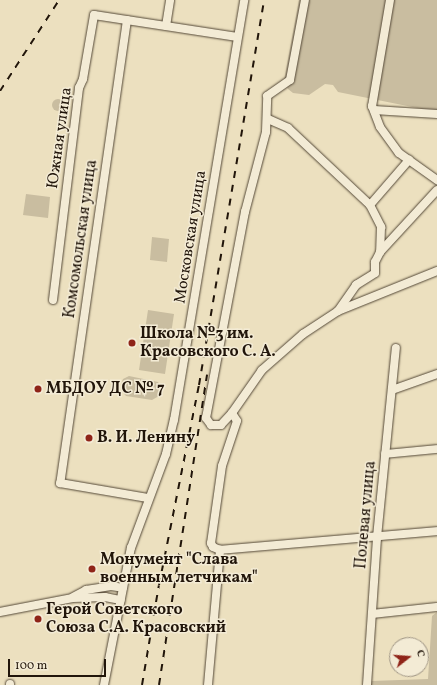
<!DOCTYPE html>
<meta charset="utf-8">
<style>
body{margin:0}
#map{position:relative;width:437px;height:685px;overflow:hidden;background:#ece0bf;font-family:Vollkorn,serif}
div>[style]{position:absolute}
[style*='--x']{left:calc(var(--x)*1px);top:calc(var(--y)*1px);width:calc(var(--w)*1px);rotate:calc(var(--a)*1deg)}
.green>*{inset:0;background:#c9bda0}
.round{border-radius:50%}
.roads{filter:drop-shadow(0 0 1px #544837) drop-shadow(0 0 1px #544837)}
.minor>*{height:8px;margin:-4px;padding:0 4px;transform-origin:4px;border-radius:4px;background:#f3ebd5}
.rail>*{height:2px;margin-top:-1px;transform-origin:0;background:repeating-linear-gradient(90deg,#21150a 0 7px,transparent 0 14px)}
.dots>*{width:11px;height:11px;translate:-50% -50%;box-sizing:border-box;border:2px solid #f3ebd5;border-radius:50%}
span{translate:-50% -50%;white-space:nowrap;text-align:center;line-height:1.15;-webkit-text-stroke:3px #f3ebd5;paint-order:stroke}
.street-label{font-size:16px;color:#21150a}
.poi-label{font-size:16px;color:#21150a;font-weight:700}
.left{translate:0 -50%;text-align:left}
.north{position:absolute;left:389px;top:637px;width:40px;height:40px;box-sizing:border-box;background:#f3ebd5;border:1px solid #9f9584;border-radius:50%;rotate:73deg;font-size:11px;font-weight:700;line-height:16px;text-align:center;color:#21150a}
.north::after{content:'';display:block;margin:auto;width:14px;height:18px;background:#8f2418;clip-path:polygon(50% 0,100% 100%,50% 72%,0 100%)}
.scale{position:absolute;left:8px;top:659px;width:98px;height:18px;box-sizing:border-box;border:2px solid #21150a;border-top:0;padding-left:5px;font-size:12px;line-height:14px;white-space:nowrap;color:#21150a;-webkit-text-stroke:3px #f3ebd5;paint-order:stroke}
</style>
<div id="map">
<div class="green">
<div style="clip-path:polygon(299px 0,437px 0,437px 112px,338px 92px,333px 85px,325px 84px,309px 95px,293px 93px,288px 89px,284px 81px)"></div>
<div class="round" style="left:52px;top:99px;width:12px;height:12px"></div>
<div style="clip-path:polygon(26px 194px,50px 197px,48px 218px,23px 215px)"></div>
<div style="clip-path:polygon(152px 237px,169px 239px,167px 262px,150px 260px)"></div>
<div style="clip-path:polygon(148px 310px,174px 314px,165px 374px,139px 370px)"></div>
<div style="clip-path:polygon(129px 376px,158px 382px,161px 387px,159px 396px,152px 400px,126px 396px,121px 390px,121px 384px,123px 379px)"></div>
<div style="clip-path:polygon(437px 612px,437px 685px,371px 685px,371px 681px,428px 679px,432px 616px)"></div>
</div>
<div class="roads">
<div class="minor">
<div style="--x:390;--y:0;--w:108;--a:99.6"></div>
<div style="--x:372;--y:106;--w:22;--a:69"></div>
<div style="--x:380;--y:127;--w:32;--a:54"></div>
<div style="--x:399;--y:153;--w:47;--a:35.4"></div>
<div style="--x:127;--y:20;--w:468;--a:98.2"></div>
<div style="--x:60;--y:483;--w:89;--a:9.7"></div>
<div style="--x:166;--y:26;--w:26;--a:-81"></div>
<div style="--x:374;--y:110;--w:63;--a:3.6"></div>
<div style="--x:268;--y:119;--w:22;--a:24"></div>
<div style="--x:288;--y:128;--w:112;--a:43.2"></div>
<div style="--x:370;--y:205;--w:25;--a:63"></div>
<div style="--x:381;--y:227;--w:25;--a:92"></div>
<div style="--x:370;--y:205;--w:60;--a:-49.1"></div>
<div style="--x:437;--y:271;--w:107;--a:158"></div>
<div style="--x:338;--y:311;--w:42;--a:146.7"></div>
<div style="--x:303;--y:334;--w:55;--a:138.7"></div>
<div style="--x:262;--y:370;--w:52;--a:124.9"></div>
<div style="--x:232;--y:413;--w:9;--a:58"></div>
<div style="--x:237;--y:421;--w:47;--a:108.4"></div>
<div style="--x:222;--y:466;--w:78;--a:98.1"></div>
<div style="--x:211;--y:543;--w:4;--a:63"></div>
<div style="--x:213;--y:547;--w:8;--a:23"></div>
<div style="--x:220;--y:550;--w:218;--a:-5"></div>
<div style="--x:53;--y:300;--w:214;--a:-83"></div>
<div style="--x:79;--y:88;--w:10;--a:-66"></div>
<div style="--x:83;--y:79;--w:65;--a:-80.2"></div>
<div style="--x:94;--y:15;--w:145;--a:8.7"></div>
<div style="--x:338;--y:311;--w:32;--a:-55"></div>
<div style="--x:356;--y:285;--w:22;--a:-32"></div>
<div style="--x:375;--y:273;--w:11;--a:-90"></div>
<div style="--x:375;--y:262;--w:11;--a:-63"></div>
<div style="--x:380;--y:252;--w:84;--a:-47.4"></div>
<div style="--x:392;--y:390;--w:48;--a:-19.6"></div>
<div style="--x:232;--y:413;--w:16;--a:133"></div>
<div style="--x:221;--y:425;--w:10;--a:180"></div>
<div style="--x:211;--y:425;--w:9;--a:-126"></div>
<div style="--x:206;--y:418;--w:210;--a:-79.3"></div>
<div style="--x:245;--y:212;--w:83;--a:-75.3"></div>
<div style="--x:266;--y:132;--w:36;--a:-88"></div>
<div style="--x:267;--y:96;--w:28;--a:-35"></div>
<div style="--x:290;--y:80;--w:81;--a:-79.4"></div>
<div style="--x:385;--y:454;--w:52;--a:-5.5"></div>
<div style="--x:73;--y:597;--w:15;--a:-28"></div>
<div style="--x:86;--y:590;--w:25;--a:-9"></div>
<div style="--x:111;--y:586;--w:12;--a:9"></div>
<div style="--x:0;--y:612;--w:74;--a:-10.9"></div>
<div style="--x:73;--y:598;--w:32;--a:-2"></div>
<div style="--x:105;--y:597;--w:16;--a:11"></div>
<div style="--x:372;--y:614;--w:65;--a:-6.1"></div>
<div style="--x:10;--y:685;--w:1;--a:-90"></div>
<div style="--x:104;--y:685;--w:140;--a:-78.9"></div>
<div style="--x:131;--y:548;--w:100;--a:-69.6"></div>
<div style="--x:166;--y:454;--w:35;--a:-77"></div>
<div style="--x:174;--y:420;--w:426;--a:-80.5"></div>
<div style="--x:208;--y:685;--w:136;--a:-84.9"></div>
<div style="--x:367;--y:685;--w:148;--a:-86.1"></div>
<div style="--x:377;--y:537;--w:190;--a:-84.3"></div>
</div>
</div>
<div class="rail">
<div style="--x:0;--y:91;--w:108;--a:-57"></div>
<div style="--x:142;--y:685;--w:101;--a:-80.4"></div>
<div style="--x:159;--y:585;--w:204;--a:-78.7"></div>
<div style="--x:199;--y:385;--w:390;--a:-80.4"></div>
<div style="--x:159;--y:685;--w:314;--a:-81.2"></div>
</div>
<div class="dots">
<div style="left:132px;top:343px;background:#8f2418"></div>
<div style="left:38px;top:389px;background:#8f2418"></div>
<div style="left:89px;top:438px;background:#8f2418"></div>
<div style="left:92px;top:569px;background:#8f2418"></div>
<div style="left:38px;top:619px;background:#8f2418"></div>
</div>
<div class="street-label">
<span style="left:60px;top:138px;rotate:-82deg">Южная улица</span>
<span style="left:191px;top:237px;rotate:-81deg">Московская улица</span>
<span style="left:81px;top:239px;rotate:-82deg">Комсомольская улица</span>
<span style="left:366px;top:515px;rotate:-85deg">Полевая улица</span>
</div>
<div class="poi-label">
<span class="left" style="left:140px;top:343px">Школа №3 им.<br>Красовского С. А.</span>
<span class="left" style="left:46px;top:389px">МБДОУ ДС № 7</span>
<span class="left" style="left:97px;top:438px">В. И. Ленину</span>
<span class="left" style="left:100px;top:569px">Монумент "Слава<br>военным летчикам"</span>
<span class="left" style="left:46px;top:619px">Герой Советского<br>Союза С.А. Красовский</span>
</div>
<div class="north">С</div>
<div class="scale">100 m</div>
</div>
